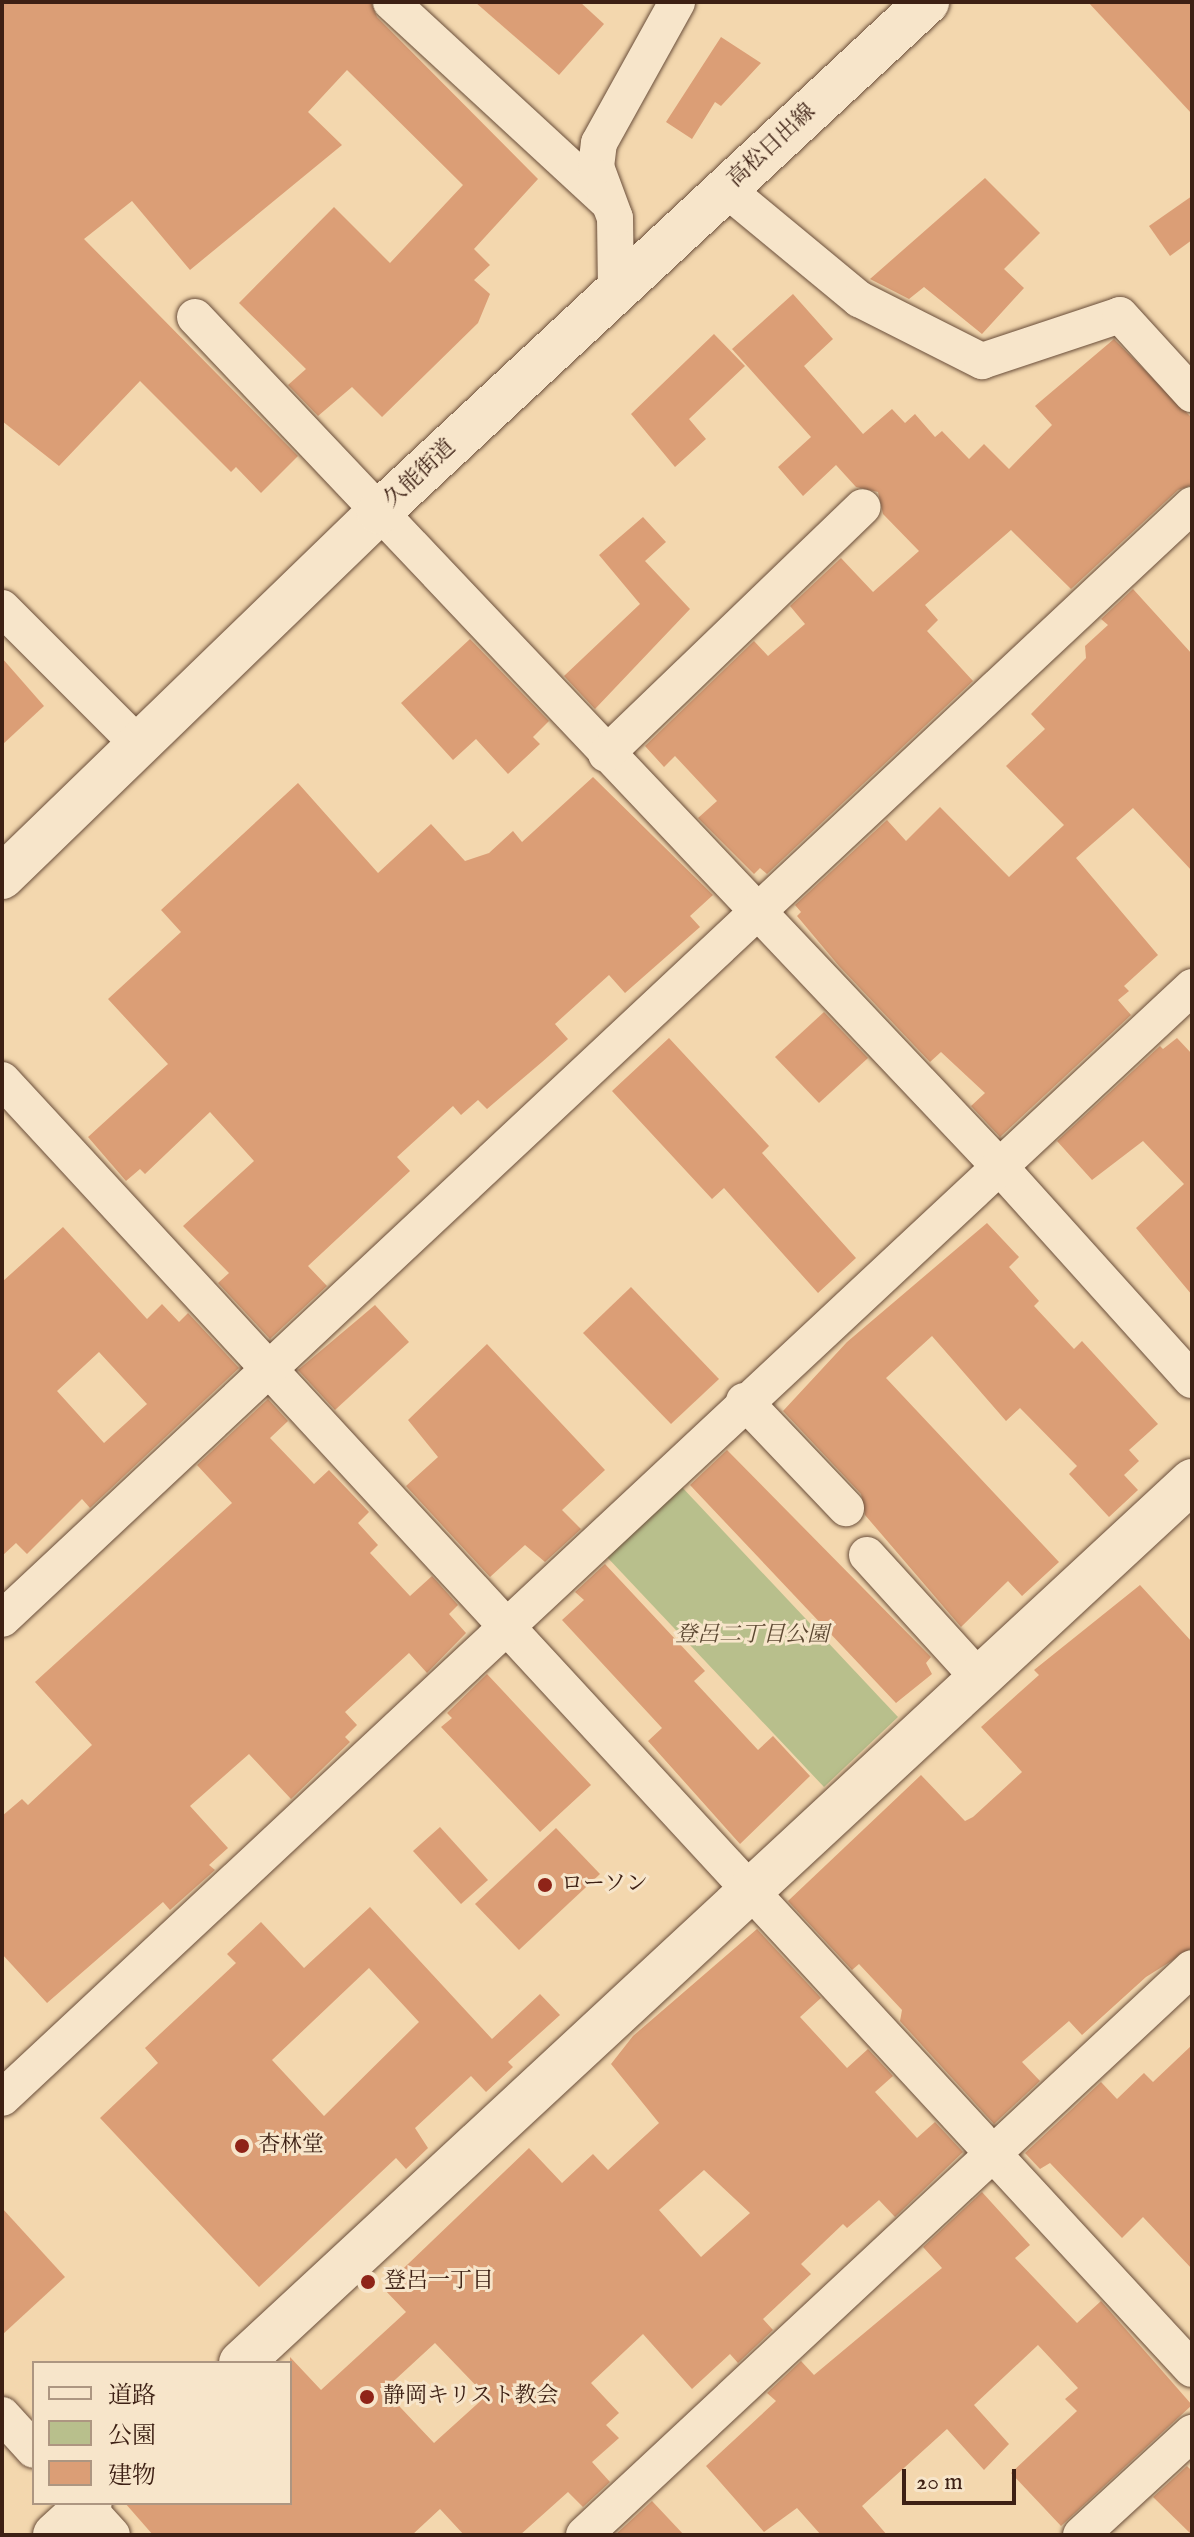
<!DOCTYPE html>
<meta charset="utf-8">
<style>
body{margin:0}
#map{position:relative;width:1194px;height:2537px;overflow:hidden;background:#f3d7ae;font-family:"IM FELL English","Noto Serif JP",serif}
div>[style]{position:absolute}
[style*='--x']{left:calc(var(--x)*1px);top:calc(var(--y)*1px);width:calc(var(--w)*1px);rotate:calc(var(--a)*1deg)}
.green>*{inset:0;background:#b8bf8c}
.building>*{inset:0;background:#db9e76}
.roads{filter:drop-shadow(0 0 2px #6a4e3a) drop-shadow(0 0 2px #6a4e3a)}
.minor>*{height:36px;margin:-18px;padding:0 18px;transform-origin:18px;border-radius:18px;background:#f7e5ca}
.tertiary>*{height:44px;margin:-22px;padding:0 22px;transform-origin:22px;border-radius:22px;background:#f7e5ca}
.secondary>*{height:44px;margin:-22px;padding:0 22px;transform-origin:22px;border-radius:22px;background:#f7e5ca}
.dots>*{width:22px;height:22px;translate:-50% -50%;box-sizing:border-box;border:4px solid #f7e5ca;border-radius:50%}
span{translate:-50% -50%;white-space:nowrap;text-align:center;line-height:1.15;-webkit-text-stroke:6px #f7e5ca;paint-order:stroke}
.street-label{font-size:22px;color:#3d2014}
.park-label{font-size:22px;color:#5c4832;font-style:italic}
.poi-label{font-size:22px;color:#3d2014}
.left{translate:0 -50%;text-align:left}
.frame{position:absolute;inset:0;border:4px solid #3d2014;pointer-events:none}
.legend{position:absolute;left:32px;top:2361px;width:260px;height:144px;box-sizing:border-box;background:#f7e5ca;border:2px solid #ad9681;margin:0;padding:10px 14px;list-style:none;font-size:24px;color:#3d2014}
.legend li{display:flex;align-items:center;gap:16px;height:40px}
.legend b{width:40px;border:2px solid #ad9681}
.scale{position:absolute;left:902px;top:2469px;width:114px;height:36px;box-sizing:border-box;border:4px solid #3d2014;border-top:0;padding-left:10px;font-size:24px;line-height:28px;white-space:nowrap;color:#3d2014;-webkit-text-stroke:6px #f7e5ca;paint-order:stroke}
</style>
<div id="map">
<div class="green">
<div style="clip-path:polygon(680px 1485px,898px 1717px,824px 1787px,606px 1556px)"></div>
</div>
<div class="building">
<div style="clip-path:polygon(2px 2px,371px 2px,377px 17px,538px 179px,474px 249px,490px 265px,474px 280px,490px 294px,478px 323px,382px 417px,352px 387px,318px 416px,288px 385px,306px 369px,239px 303px,334px 207px,390px 263px,463px 185px,347px 70px,308px 112px,342px 145px,190px 270px,132px 201px,84px 239px,298px 456px,261px 493px,236px 467px,231px 472px,140px 381px,59px 466px,2px 421px)"></div>
<div style="clip-path:polygon(475px 2px,580px 2px,604px 24px,559px 75px)"></div>
<div style="clip-path:polygon(1088px 2px,1192px 2px,1192px 114px)"></div>
<div style="clip-path:polygon(721px 37px,761px 63px,721px 106px,715px 102px,692px 139px,666px 122px)"></div>
<div style="clip-path:polygon(985px 178px,1040px 233px,1004px 269px,1024px 288px,982px 334px,924px 287px,909px 299px,870px 279px)"></div>
<div style="clip-path:polygon(1192px 196px,1192px 240px,1170px 256px,1149px 226px)"></div>
<div style="clip-path:polygon(793px 294px,833px 339px,804px 366px,863px 434px,892px 409px,905px 423px,915px 414px,935px 437px,942px 431px,969px 459px,984px 444px,1009px 469px,1052px 425px,1035px 406px,1114px 339px,1192px 418px,1192px 485px,1178px 490px,1071px 589px,1011px 530px,925px 605px,938px 620px,927px 631px,973px 681px,767px 874px,760px 868px,754px 874px,698px 818px,717px 801px,675px 756px,664px 767px,645px 746px,754px 641px,768px 656px,805px 624px,790px 606px,841px 558px,873px 592px,919px 551px,883px 514px,878px 492px,856px 487px,836px 465px,803px 496px,778px 467px,811px 437px,732px 349px)"></div>
<div style="clip-path:polygon(714px 334px,745px 366px,689px 419px,706px 439px,675px 467px,631px 414px)"></div>
<div style="clip-path:polygon(643px 517px,666px 542px,645px 561px,690px 609px,595px 709px,564px 676px,640px 604px,599px 555px)"></div>
<div style="clip-path:polygon(1133px 589px,1192px 654px,1192px 871px,1133px 808px,1076px 858px,1158px 955px,1124px 986px,1129px 991px,1118px 1000px,1131px 1015px,1000px 1137px,971px 1106px,985px 1093px,941px 1052px,930px 1062px,839px 966px,797px 916px,801px 912px,795px 905px,887px 820px,906px 841px,940px 807px,1009px 877px,1064px 825px,1006px 766px,1045px 729px,1031px 714px,1086px 658px,1085px 646px,1108px 625px,1101px 619px)"></div>
<div style="clip-path:polygon(470px 639px,549px 721px,533px 737px,540px 744px,508px 774px,476px 739px,453px 760px,401px 703px)"></div>
<div style="clip-path:polygon(2px 658px,44px 706px,2px 745px)"></div>
<div style="clip-path:polygon(593px 777px,713px 895px,690px 916px,700px 927px,625px 993px,609px 975px,555px 1024px,568px 1039px,542px 1062px,487px 1109px,478px 1100px,461px 1115px,453px 1106px,397px 1157px,410px 1171px,308px 1266px,327px 1286px,270px 1339px,218px 1283px,229px 1273px,183px 1226px,254px 1161px,210px 1112px,145px 1174px,140px 1169px,126px 1181px,88px 1137px,168px 1064px,108px 999px,181px 932px,161px 910px,298px 783px,378px 873px,431px 824px,465px 861px,489px 853px,513px 831px,522px 842px)"></div>
<div style="clip-path:polygon(824px 1012px,868px 1058px,819px 1103px,775px 1057px)"></div>
<div style="clip-path:polygon(669px 1038px,769px 1146px,762px 1153px,856px 1258px,818px 1293px,724px 1188px,712px 1199px,612px 1091px)"></div>
<div style="clip-path:polygon(1177px 1038px,1192px 1054px,1192px 1295px,1136px 1228px,1184px 1184px,1143px 1141px,1092px 1180px,1057px 1141px,1160px 1046px,1163px 1049px)"></div>
<div style="clip-path:polygon(987px 1223px,1019px 1257px,1009px 1267px,1039px 1301px,1034px 1306px,1074px 1349px,1082px 1341px,1158px 1424px,1129px 1450px,1139px 1461px,1124px 1475px,1138px 1490px,1109px 1517px,1069px 1474px,1077px 1466px,1020px 1408px,1006px 1421px,932px 1336px,886px 1378px,1059px 1562px,1022px 1596px,1008px 1581px,961px 1627px,865px 1515px,861px 1494px,783px 1411px,847px 1342px)"></div>
<div style="clip-path:polygon(evenodd,63px 1227px,147px 1319px,162px 1304px,179px 1322px,188px 1313px,239px 1368px,90px 1508px,82px 1499px,27px 1554px,16px 1543px,2px 1556px,2px 1282px,63px 1227px,99px 1352px,147px 1404px,104px 1443px,57px 1391px,99px 1352px)"></div>
<div style="clip-path:polygon(631px 1287px,719px 1379px,671px 1424px,583px 1333px)"></div>
<div style="clip-path:polygon(375px 1305px,409px 1342px,335px 1410px,298px 1370px)"></div>
<div style="clip-path:polygon(487px 1344px,605px 1470px,562px 1510px,581px 1529px,545px 1562px,525px 1545px,490px 1577px,406px 1486px,438px 1457px,408px 1420px)"></div>
<div style="clip-path:polygon(268px 1399px,288px 1421px,270px 1438px,314px 1484px,329px 1470px,369px 1512px,358px 1523px,378px 1545px,370px 1553px,410px 1596px,432px 1576px,458px 1605px,449px 1614px,466px 1633px,427px 1673px,409px 1653px,345px 1712px,357px 1725px,345px 1737px,350px 1742px,291px 1799px,249px 1754px,190px 1806px,228px 1848px,209px 1865px,215px 1870px,170px 1910px,163px 1902px,47px 2003px,2px 1954px,2px 1816px,22px 1799px,28px 1805px,92px 1745px,35px 1682px,232px 1503px,197px 1465px)"></div>
<div style="clip-path:polygon(727px 1450px,931px 1657px,926px 1663px,932px 1674px,896px 1703px,690px 1485px)"></div>
<div style="clip-path:polygon(605px 1564px,705px 1671px,694px 1681px,758px 1750px,773px 1736px,810px 1776px,740px 1844px,648px 1741px,662px 1728px,562px 1620px,584px 1600px,575px 1592px)"></div>
<div style="clip-path:polygon(1140px 1585px,1192px 1642px,1192px 1948px,1146px 1977px,1082px 2035px,1069px 2021px,1022px 2062px,1040px 2081px,994px 2124px,900px 2021px,902px 2010px,859px 1964px,852px 1970px,788px 1901px,921px 1775px,965px 1821px,973px 1817px,1022px 1772px,981px 1727px,1039px 1675px,1034px 1670px)"></div>
<div style="clip-path:polygon(487px 1674px,591px 1785px,540px 1832px,441px 1727px,452px 1718px,447px 1713px)"></div>
<div style="clip-path:polygon(440px 1827px,488px 1880px,461px 1904px,413px 1851px)"></div>
<div style="clip-path:polygon(556px 1828px,600px 1874px,519px 1950px,475px 1904px)"></div>
<div style="clip-path:polygon(evenodd,370px 1907px,492px 2039px,540px 1994px,560px 2015px,508px 2062px,513px 2067px,486px 2092px,471px 2076px,415px 2128px,428px 2148px,406px 2169px,396px 2158px,259px 2287px,100px 2118px,158px 2063px,145px 2048px,236px 1963px,227px 1954px,261px 1922px,304px 1968px,370px 1907px,369px 1968px,419px 2022px,324px 2116px,272px 2060px,369px 1968px)"></div>
<div style="clip-path:polygon(evenodd,757px 1929px,821px 1998px,800px 2017px,847px 2068px,868px 2049px,893px 2076px,875px 2092px,917px 2138px,935px 2122px,963px 2152px,895px 2217px,879px 2200px,847px 2228px,843px 2224px,801px 2264px,811px 2274px,763px 2319px,773px 2330px,738px 2363px,730px 2354px,692px 2389px,643px 2334px,591px 2383px,619px 2413px,606px 2425px,619px 2438px,592px 2462px,610px 2482px,583px 2507px,568px 2492px,520px 2535px,464px 2535px,440px 2509px,412px 2535px,153px 2535px,125px 2503px,290px 2503px,290px 2357px,321px 2390px,406px 2312px,383px 2288px,529px 2148px,562px 2183px,593px 2154px,608px 2170px,659px 2123px,611px 2064px,633px 2036px,757px 1929px,704px 2170px,750px 2213px,701px 2257px,659px 2210px,704px 2170px,757px 1929px,435px 2343px,486px 2396px,434px 2443px,384px 2390px,435px 2343px)"></div>
<div style="clip-path:polygon(1192px 2045px,1192px 2269px,1143px 2217px,1122px 2238px,1050px 2163px,1040px 2169px,1025px 2153px,1101px 2082px,1117px 2099px,1144px 2073px,1153px 2082px)"></div>
<div style="clip-path:polygon(982px 2192px,1030px 2245px,1015px 2258px,1077px 2323px,1101px 2301px,1192px 2405px,1061px 2526px,1011px 2473px,1077px 2411px,1065px 2399px,1078px 2388px,1038px 2345px,974px 2405px,1009px 2444px,984px 2470px,947px 2429px,862px 2506px,887px 2535px,821px 2535px,797px 2508px,764px 2532px,706px 2466px,776px 2401px,767px 2393px,801px 2361px,814px 2375px,942px 2268px,923px 2247px)"></div>
<div style="clip-path:polygon(2px 2208px,65px 2277px,2px 2335px)"></div>
<div style="clip-path:polygon(1187px 2466px,1192px 2471px,1192px 2535px,1153px 2497px)"></div>
<div style="clip-path:polygon(652px 2501px,684px 2535px,615px 2535px)"></div>
</div>
<div class="roads">
<div class="minor">
<div style="--x:391;--y:2;--w:294;--a:42.7"></div>
<div style="--x:726;--y:189;--w:173;--a:39.6"></div>
<div style="--x:859;--y:299;--w:138;--a:26.8"></div>
<div style="--x:982;--y:361;--w:145;--a:-18.4"></div>
<div style="--x:1120;--y:315;--w:107;--a:47.7"></div>
<div style="--x:616;--y:290;--w:72;--a:-90.8"></div>
<div style="--x:615;--y:218;--w:54;--a:-110.4"></div>
<div style="--x:596;--y:167;--w:24;--a:-83"></div>
<div style="--x:599;--y:143;--w:161;--a:-61"></div>
<div style="--x:195;--y:317;--w:1169;--a:46.56"></div>
<div style="--x:999;--y:1166;--w:288;--a:48"></div>
<div style="--x:2;--y:608;--w:194;--a:45"></div>
<div style="--x:606;--y:754;--w:356;--a:-43.9"></div>
<div style="--x:2;--y:1080;--w:1754;--a:47.29"></div>
<div style="--x:744;--y:1401;--w:148;--a:46.4"></div>
<div style="--x:867;--y:1555;--w:165;--a:47.7"></div>
<div style="--x:2;--y:1619;--w:1630;--a:-43.11"></div>
<div style="--x:2;--y:2098;--w:1628;--a:-43.03"></div>
<div style="--x:2;--y:2415;--w:47;--a:47.6"></div>
<div style="--x:83;--y:2503;--w:43;--a:47.8"></div>
<div style="--x:584;--y:2535;--w:831;--a:-43"></div>
<div style="--x:1081;--y:2535;--w:151;--a:-42.6"></div>
</div>
<div class="tertiary">
<div style="--x:241;--y:2363;--w:1297;--a:-42.84"></div>
<div style="--x:55;--y:2535;--w:47;--a:-42.4"></div>
</div>
<div class="secondary">
<div style="--x:2;--y:877;--w:525;--a:-44.07"></div>
<div style="--x:379;--y:512;--w:749;--a:-42.94"></div>
</div>
</div>
<div class="dots">
<div style="left:545px;top:1885px;background:#8f2418"></div>
<div style="left:242px;top:2146px;background:#8f2418"></div>
<div style="left:368px;top:2282px;background:#8f2418"></div>
<div style="left:367px;top:2397px;background:#8f2418"></div>
</div>
<div class="street-label">
<span style="left:772px;top:146px;rotate:-43deg">高松日出線</span>
<span style="left:420px;top:474px;rotate:-43deg">久能街道</span>
</div>
<div class="park-label">
<span style="left:752px;top:1636px">登呂二丁目公園</span>
</div>
<div class="poi-label">
<span class="left" style="left:561px;top:1885px">ローソン</span>
<span class="left" style="left:258px;top:2146px">杏林堂</span>
<span class="left" style="left:384px;top:2282px">登呂一丁目</span>
<span class="left" style="left:383px;top:2397px">静岡キリスト教会</span>
</div>
<div class="frame"></div>
<ul class="legend">
<li><b style="height:10px;background:#f7e5ca"></b>道路</li>
<li><b style="height:22px;background:#b8bf8c"></b>公園</li>
<li><b style="height:22px;background:#db9e76"></b>建物</li>
</ul>
<div class="scale">20 m</div>
</div>
